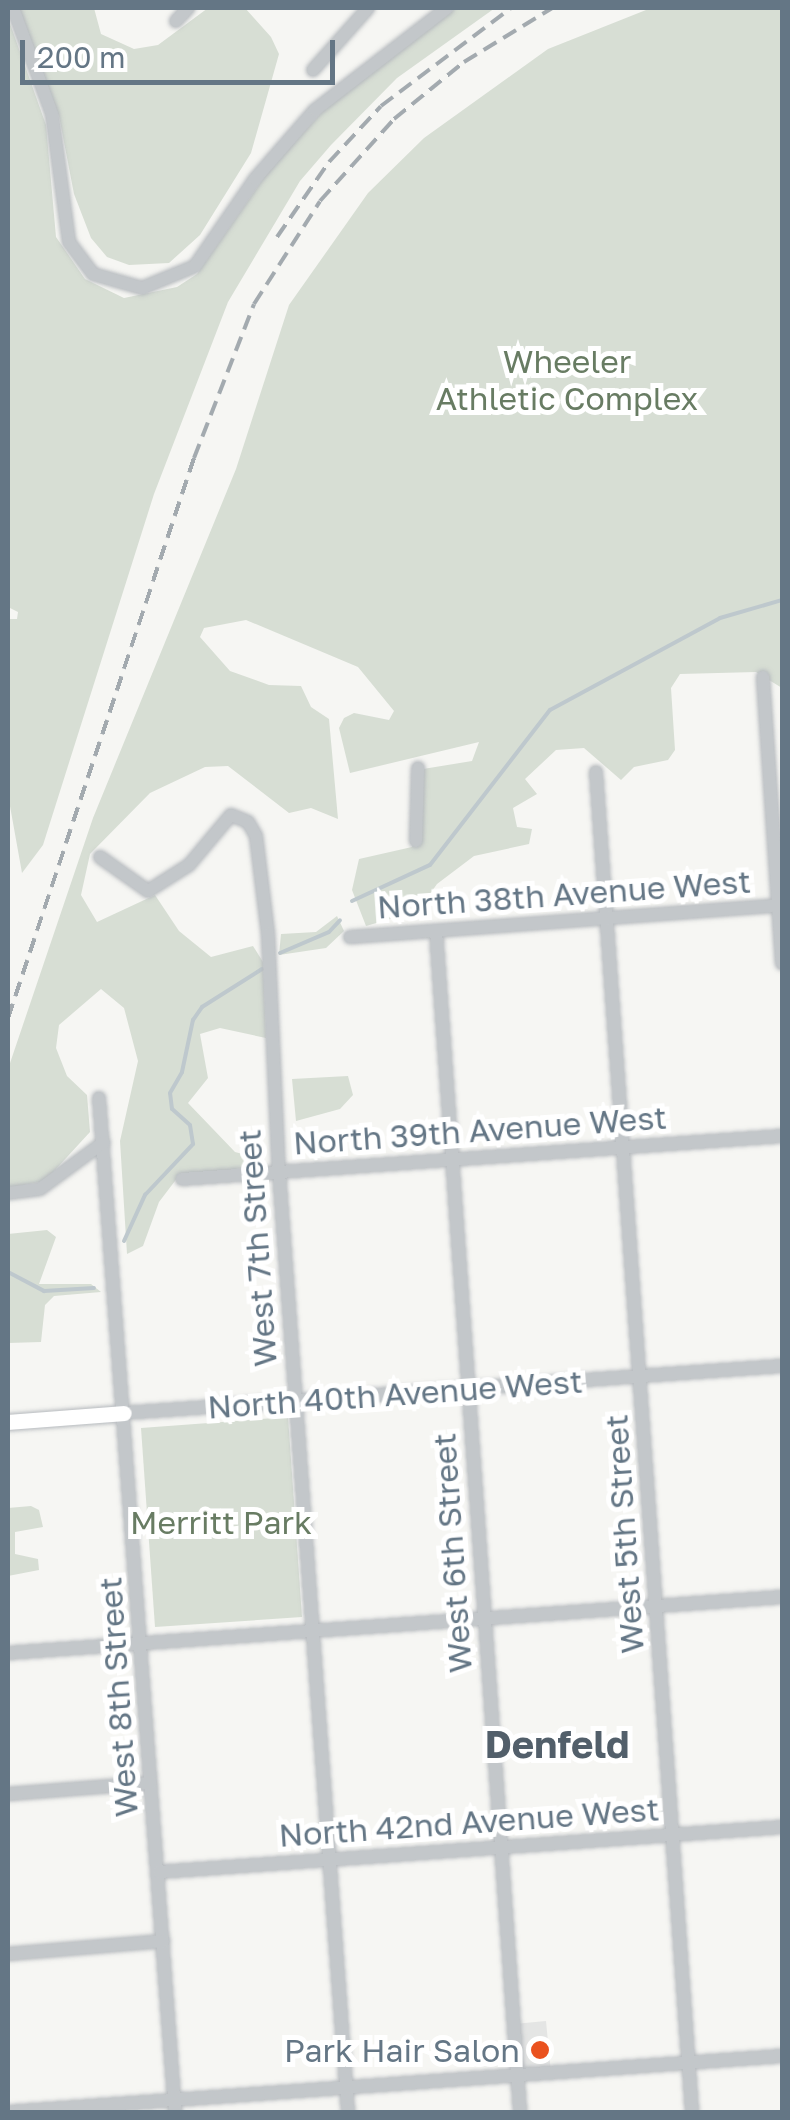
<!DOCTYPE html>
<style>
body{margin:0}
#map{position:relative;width:790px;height:2120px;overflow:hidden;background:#f6f6f3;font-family:"Golos Text",sans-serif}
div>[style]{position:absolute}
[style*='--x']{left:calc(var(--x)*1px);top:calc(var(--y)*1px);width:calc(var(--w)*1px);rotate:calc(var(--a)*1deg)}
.built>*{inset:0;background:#e4e5e4}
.green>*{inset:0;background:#d7ded4}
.stream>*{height:4px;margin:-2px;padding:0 2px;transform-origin:2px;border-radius:2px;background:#bec8cd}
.roads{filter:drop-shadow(0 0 2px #b6babe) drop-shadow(0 0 2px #b6babe)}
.minor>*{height:12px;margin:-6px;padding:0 6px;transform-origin:6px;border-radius:6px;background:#c3c7ca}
.major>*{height:15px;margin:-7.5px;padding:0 7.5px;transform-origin:7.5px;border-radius:7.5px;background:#fff}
.rail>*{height:4px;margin-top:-2px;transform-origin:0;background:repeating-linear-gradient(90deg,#a3aaaf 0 15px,transparent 0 23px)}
.dots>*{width:28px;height:28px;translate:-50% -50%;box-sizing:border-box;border:5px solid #fff;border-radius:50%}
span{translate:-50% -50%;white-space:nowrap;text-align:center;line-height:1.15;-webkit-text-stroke:10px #fff;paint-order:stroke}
.park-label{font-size:32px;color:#687c63}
.street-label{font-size:32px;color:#647685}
.poi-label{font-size:32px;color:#647685}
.right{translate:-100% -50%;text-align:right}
.quarter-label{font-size:38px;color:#525f6a;font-weight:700}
.frame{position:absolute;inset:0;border:10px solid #647685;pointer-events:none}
.scale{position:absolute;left:20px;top:40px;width:315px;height:45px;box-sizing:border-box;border:5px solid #647685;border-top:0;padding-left:12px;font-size:30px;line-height:35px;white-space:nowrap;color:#647685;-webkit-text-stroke:8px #fff;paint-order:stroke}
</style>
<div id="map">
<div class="built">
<div style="clip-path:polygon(546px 2021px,551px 2073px,518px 2076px,514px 2024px)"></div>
</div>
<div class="green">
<div style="clip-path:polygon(19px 8px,94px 8px,101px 34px,134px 49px,158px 45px,208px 8px,245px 8px,271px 37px,279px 54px,251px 153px,200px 235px,169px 263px,129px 265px,107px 257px,91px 238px,74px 194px,59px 116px)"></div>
<div style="clip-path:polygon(456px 8px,495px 8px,397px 78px,331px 145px,300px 181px,228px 302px,154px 494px,43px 845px,22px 873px,8px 795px,8px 619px,17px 619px,18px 612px,8px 607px,8px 18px,46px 125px,56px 237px,85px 279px,124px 298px,177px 287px,197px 274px,270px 169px,336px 97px)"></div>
<div style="clip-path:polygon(651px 8px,782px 8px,782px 688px,756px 672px,680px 674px,671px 688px,675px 750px,668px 760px,634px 767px,621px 780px,584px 748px,556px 750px,525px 779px,537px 794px,513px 808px,517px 827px,532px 829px,529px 844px,474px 856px,437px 884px,418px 911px,366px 926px,352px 890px,359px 859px,412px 847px,423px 769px,472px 761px,479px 742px,350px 773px,339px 728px,344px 718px,354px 713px,389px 720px,394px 711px,358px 667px,246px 620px,204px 628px,200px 637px,230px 671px,269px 685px,301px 686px,311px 707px,329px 719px,338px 819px,311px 808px,289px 813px,228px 766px,205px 767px,150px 793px,90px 854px,81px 895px,97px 922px,155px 895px,179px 931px,211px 957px,253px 946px,263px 962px,266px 1038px,220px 1028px,200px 1034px,208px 1078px,188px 1103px,235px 1152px,262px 1159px,264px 1165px,178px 1177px,159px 1202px,143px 1246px,127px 1254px,120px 1141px,138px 1061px,124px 1008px,101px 989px,59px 1025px,56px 1048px,67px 1076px,87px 1095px,90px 1132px,45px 1181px,8px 1188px,8px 1069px,93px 818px,236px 469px,289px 305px,368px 193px,424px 138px,548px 49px)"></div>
<div style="clip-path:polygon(337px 916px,344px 931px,326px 948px,279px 955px,281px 934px,316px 932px)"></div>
<div style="clip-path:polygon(348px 1076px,353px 1095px,340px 1109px,296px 1121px,292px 1079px)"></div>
<div style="clip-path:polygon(47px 1230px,56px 1237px,39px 1284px,91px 1284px,101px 1292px,54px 1296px,45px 1305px,41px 1342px,8px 1343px,8px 1234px)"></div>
<div style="clip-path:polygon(288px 1417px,302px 1617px,155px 1627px,141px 1428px)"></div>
<div style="clip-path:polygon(31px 1506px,39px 1510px,43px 1527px,15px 1532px,15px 1554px,38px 1559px,39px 1570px,8px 1576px,8px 1508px)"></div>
</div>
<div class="stream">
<div style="--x:352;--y:901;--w:86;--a:-24.8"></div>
<div style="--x:430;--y:865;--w:196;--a:-52.3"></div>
<div style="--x:550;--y:710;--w:193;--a:-28.4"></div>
<div style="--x:720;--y:618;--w:65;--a:-16.2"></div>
<div style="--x:280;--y:953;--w:53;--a:-23.2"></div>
<div style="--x:329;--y:932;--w:16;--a:-47"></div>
<div style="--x:124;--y:1241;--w:51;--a:-65.5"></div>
<div style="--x:145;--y:1195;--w:70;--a:-46.7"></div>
<div style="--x:193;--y:1144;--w:19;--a:-99"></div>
<div style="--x:190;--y:1125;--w:24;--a:-138"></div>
<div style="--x:172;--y:1109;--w:16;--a:-97"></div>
<div style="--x:170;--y:1093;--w:24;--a:-60"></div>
<div style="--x:182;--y:1072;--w:53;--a:-78.1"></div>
<div style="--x:193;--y:1020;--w:16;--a:-55"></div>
<div style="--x:202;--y:1007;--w:71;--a:-32.3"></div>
<div style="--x:8;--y:1272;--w:41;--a:27.8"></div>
<div style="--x:44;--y:1291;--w:50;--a:-3.4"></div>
</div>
<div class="roads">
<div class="minor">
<div style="--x:13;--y:8;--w:113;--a:69.8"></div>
<div style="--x:52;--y:114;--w:129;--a:82.4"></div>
<div style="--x:69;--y:242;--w:40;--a:53"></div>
<div style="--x:93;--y:274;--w:51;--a:15.9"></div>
<div style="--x:142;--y:288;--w:57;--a:-22.5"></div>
<div style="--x:195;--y:266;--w:106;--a:-55.4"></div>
<div style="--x:255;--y:179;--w:91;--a:-49"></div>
<div style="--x:315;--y:110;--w:167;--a:-37.7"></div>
<div style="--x:176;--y:21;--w:18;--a:-47"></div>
<div style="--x:313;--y:70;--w:83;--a:-48.4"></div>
<div style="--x:763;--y:677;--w:287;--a:86.2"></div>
<div style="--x:596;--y:772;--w:1343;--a:85.9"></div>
<div style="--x:416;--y:841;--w:73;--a:-88.4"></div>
<div style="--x:100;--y:857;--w:59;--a:35.3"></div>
<div style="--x:148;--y:891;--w:49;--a:-32.4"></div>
<div style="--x:189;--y:865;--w:65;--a:-50"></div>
<div style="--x:231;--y:815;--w:18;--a:22"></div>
<div style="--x:248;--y:822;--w:16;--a:60"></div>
<div style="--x:256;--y:836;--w:99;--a:83"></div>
<div style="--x:268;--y:934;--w:238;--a:87.4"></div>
<div style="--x:279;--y:1172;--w:943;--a:85.8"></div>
<div style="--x:436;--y:931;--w:1184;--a:85.93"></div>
<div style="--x:350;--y:937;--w:433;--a:-4.2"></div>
<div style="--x:99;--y:1098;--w:1017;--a:85.71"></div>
<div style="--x:182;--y:1179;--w:602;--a:-4.1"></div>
<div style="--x:8;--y:1193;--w:32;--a:-7"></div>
<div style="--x:40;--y:1189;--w:79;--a:-36.3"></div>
<div style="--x:124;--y:1413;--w:660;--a:-4.09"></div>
<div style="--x:8;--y:1653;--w:776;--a:-4.14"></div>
<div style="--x:8;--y:1794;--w:143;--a:-4.4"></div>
<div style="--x:159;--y:1872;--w:625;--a:-4.13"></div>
<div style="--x:8;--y:1954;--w:156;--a:-4.8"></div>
<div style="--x:8;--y:2112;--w:776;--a:-4.14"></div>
</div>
<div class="major">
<div style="--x:8;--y:1422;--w:116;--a:-4.4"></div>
</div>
</div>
<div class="rail">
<div style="--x:277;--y:237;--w:91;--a:-55.3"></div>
<div style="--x:329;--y:162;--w:76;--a:-47.1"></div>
<div style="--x:381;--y:106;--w:163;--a:-37"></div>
<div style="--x:8;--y:1018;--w:590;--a:-71.63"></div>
<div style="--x:194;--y:458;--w:165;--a:-68.7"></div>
<div style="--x:254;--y:304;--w:122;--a:-57.3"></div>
<div style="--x:320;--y:201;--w:110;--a:-47.9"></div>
<div style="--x:394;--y:119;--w:90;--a:-39.2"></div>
<div style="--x:464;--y:62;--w:103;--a:-31.5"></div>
</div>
<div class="dots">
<div style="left:540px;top:2050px;background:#ea521f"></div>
</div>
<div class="park-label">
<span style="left:567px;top:380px">Wheeler<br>Athletic Complex</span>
<span style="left:221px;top:1522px">Merritt Park</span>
</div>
<div class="street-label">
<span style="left:564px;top:894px;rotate:-4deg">North 38th Avenue West</span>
<span style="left:480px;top:1130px;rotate:-4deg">North 39th Avenue West</span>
<span style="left:257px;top:1248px;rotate:-94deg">West 7th Street</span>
<span style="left:395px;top:1394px;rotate:-4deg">North 40th Avenue West</span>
<span style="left:624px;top:1534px;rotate:-94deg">West 5th Street</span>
<span style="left:452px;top:1553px;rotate:-94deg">West 6th Street</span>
<span style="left:118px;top:1697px;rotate:-94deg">West 8th Street</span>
<span style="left:469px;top:1822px;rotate:-4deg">North 42nd Avenue West</span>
</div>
<div class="poi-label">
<span class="right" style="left:520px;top:2050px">Park Hair Salon</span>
</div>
<div class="quarter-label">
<span style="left:557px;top:1744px">Denfeld</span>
</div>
<div class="frame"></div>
<div class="scale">200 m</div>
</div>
